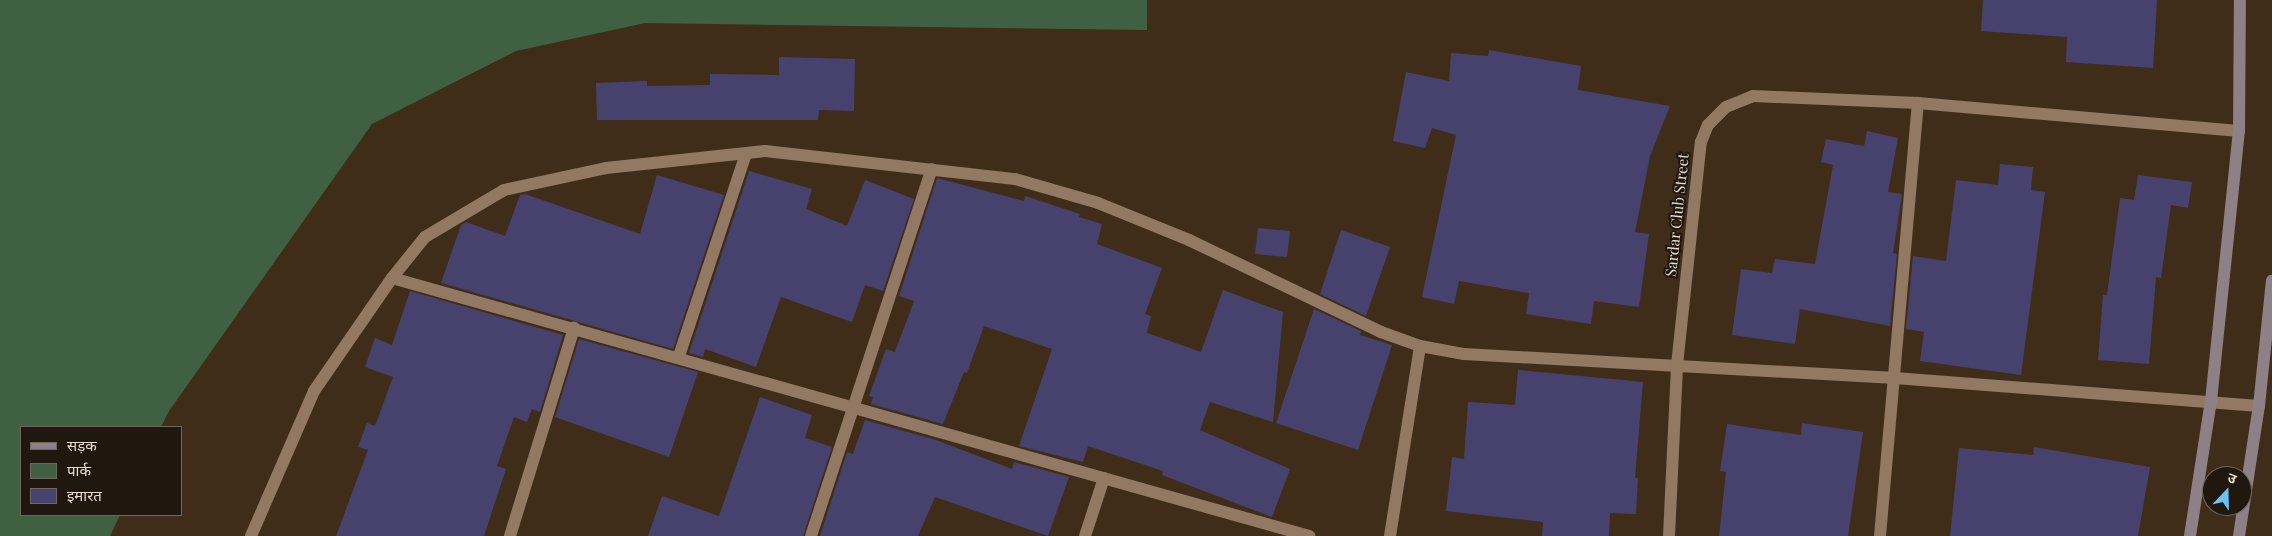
<!DOCTYPE html>
<meta charset="utf-8">
<style>
body{margin:0}
#map{position:relative;width:2272px;height:536px;overflow:hidden;background:#402d19;font-family:"Playfair Display","Noto Sans Devanagari",serif}
div>[style]{position:absolute}
[style*='--x']{left:calc(var(--x)*1px);top:calc(var(--y)*1px);width:calc(var(--w)*1px);rotate:calc(var(--a)*1deg)}
.green>*{inset:0;background:#3f6142}
.building>*{inset:0;background:#46426d}
.street>*{height:12px;margin:-6px;padding:0 6px;transform-origin:6px;border-radius:6px;background:#917963}
.secondary>*{height:12px;margin:-6px;padding:0 6px;transform-origin:6px;border-radius:6px;background:#8d8187}
span{translate:-50% -50%;white-space:nowrap;text-align:center;line-height:1.15;-webkit-text-stroke:4px #20170e;paint-order:stroke}
.street-label{font-size:15px;color:#e9dcd0}
.legend{position:absolute;left:20px;top:426px;width:162px;height:90px;box-sizing:border-box;background:#20170e;border:1px solid #70665c;margin:0;padding:6px 9px;list-style:none;font-size:15px;color:#e9dcd0}
.legend li{display:flex;align-items:center;gap:10px;height:25px}
.legend b{width:25px;border:1px solid #70665c}
.north{position:absolute;left:2202px;top:466px;width:50px;height:50px;box-sizing:border-box;background:#20170e;border:1px solid #70665c;border-radius:50%;rotate:21deg;font-size:14px;font-weight:700;line-height:20px;text-align:center;color:#e9dcd0}
.north::after{content:'';display:block;margin:auto;width:18px;height:22px;background:#6bc3f2;clip-path:polygon(50% 0,100% 100%,50% 72%,0 100%)}
</style>
<div id="map">
<div class="green">
<div style="clip-path:polygon(0 0,1147px 0,1147px 30px,645px 23px,516px 51px,372px 124px,169px 411px,161px 427px,21px 427px,21px 515px,120px 515px,110px 536px,0 536px)"></div>
</div>
<div class="building">
<div style="clip-path:polygon(1983px 0,2157px 0,2153px 68px,2066px 62px,2067px 37px,1981px 31px)"></div>
<div style="clip-path:polygon(1489px 50px,1581px 66px,1578px 90px,1670px 106px,1650px 156px,1635px 232px,1649px 234px,1639px 307px,1594px 301px,1591px 324px,1526px 314px,1529px 293px,1459px 281px,1454px 304px,1422px 297px,1456px 135px,1432px 128px,1425px 148px,1393px 141px,1406px 72px,1449px 81px,1451px 53px,1488px 56px)"></div>
<div style="clip-path:polygon(779px 57px,855px 59px,854px 111px,819px 110px,818px 120px,597px 120px,596px 83px,647px 81px,647px 86px,710px 85px,710px 74px,779px 75px)"></div>
<div style="clip-path:polygon(1867px 131px,1898px 138px,1888px 192px,1902px 194px,1893px 253px,1897px 254px,1890px 326px,1800px 309px,1795px 344px,1732px 335px,1741px 269px,1772px 273px,1775px 259px,1815px 264px,1833px 165px,1821px 162px,1826px 139px,1864px 146px)"></div>
<div style="clip-path:polygon(2000px 164px,2033px 167px,2031px 190px,2045px 192px,2021px 375px,1920px 361px,1924px 332px,1906px 329px,1913px 256px,1946px 261px,1956px 180px,1998px 185px)"></div>
<div style="clip-path:polygon(749px 171px,812px 189px,806px 209px,847px 226px,865px 180px,914px 199px,883px 291px,865px 285px,852px 322px,781px 297px,756px 367px,705px 349px,703px 357px,689px 353px)"></div>
<div style="clip-path:polygon(657px 175px,724px 195px,673px 349px,441px 283px,461px 225px,466px 222px,505px 236px,520px 195px,525px 194px,640px 234px)"></div>
<div style="clip-path:polygon(2138px 175px,2192px 182px,2188px 208px,2171px 205px,2161px 278px,2156px 277px,2149px 364px,2098px 360px,2103px 295px,2107px 295px,2120px 198px,2134px 200px)"></div>
<div style="clip-path:polygon(937px 178px,1024px 201px,1025px 196px,1080px 214px,1079px 217px,1102px 224px,1097px 244px,1162px 268px,1145px 314px,1151px 316px,1147px 333px,1201px 352px,1223px 290px,1283px 312px,1273px 422px,1210px 402px,1200px 430px,1290px 469px,1272px 517px,1162px 475px,1163px 471px,1088px 446px,1083px 462px,1019px 446px,1052px 349px,984px 326px,967px 373px,964px 372px,943px 424px,871px 404px,873px 397px,869px 396px,886px 349px,895px 352px,914px 301px,899px 296px)"></div>
<div style="clip-path:polygon(1258px 228px,1290px 231px,1287px 257px,1255px 254px)"></div>
<div style="clip-path:polygon(1341px 230px,1390px 247px,1366px 316px,1320px 294px)"></div>
<div style="clip-path:polygon(410px 291px,563px 335px,540px 412px,532px 409px,527px 422px,514px 417px,497px 466px,506px 469px,484px 536px,336px 536px,368px 450px,358px 447px,367px 423px,375px 426px,393px 377px,365px 367px,375px 338px,392px 345px)"></div>
<div style="clip-path:polygon(1314px 309px,1361px 331px,1360px 335px,1392px 345px,1358px 450px,1276px 423px)"></div>
<div style="clip-path:polygon(579px 339px,698px 372px,669px 457px,555px 417px)"></div>
<div style="clip-path:polygon(1518px 370px,1643px 382px,1635px 478px,1638px 478px,1636px 514px,1610px 513px,1609px 536px,1542px 536px,1543px 522px,1446px 511px,1452px 457px,1464px 459px,1468px 402px,1515px 405px)"></div>
<div style="clip-path:polygon(760px 397px,812px 415px,805px 438px,832px 447px,803px 536px,648px 536px,662px 496px,719px 516px)"></div>
<div style="clip-path:polygon(865px 420px,936px 440px,1012px 469px,1014px 462px,1069px 477px,1048px 536px,935px 497px,918px 536px,820px 536px,847px 452px,853px 454px)"></div>
<div style="clip-path:polygon(1802px 423px,1863px 432px,1848px 536px,1719px 536px,1726px 472px,1720px 471px,1727px 424px,1801px 435px)"></div>
<div style="clip-path:polygon(2034px 447px,2150px 467px,2138px 536px,1950px 536px,1959px 448px,2033px 455px)"></div>
</div>
<div class="street">
<div style="--x:392;--y:278;--w:953;--a:15.71"></div>
<div style="--x:679;--y:356;--w:213;--a:-71.7"></div>
<div style="--x:251;--y:536;--w:158;--a:-66.5"></div>
<div style="--x:314;--y:391;--w:137;--a:-55.4"></div>
<div style="--x:392;--y:278;--w:53;--a:-51.2"></div>
<div style="--x:425;--y:237;--w:92;--a:-30.7"></div>
<div style="--x:504;--y:190;--w:104;--a:-12.2"></div>
<div style="--x:606;--y:168;--w:160;--a:-6.1"></div>
<div style="--x:765;--y:151;--w:252;--a:6.4"></div>
<div style="--x:1015;--y:179;--w:86;--a:16.1"></div>
<div style="--x:1098;--y:203;--w:98;--a:22.1"></div>
<div style="--x:1189;--y:240;--w:213;--a:25.6"></div>
<div style="--x:1381;--y:332;--w:41;--a:19.7"></div>
<div style="--x:1420;--y:346;--w:45;--a:10.3"></div>
<div style="--x:1464;--y:354;--w:432;--a:3.2"></div>
<div style="--x:1895;--y:378;--w:365;--a:4.4"></div>
<div style="--x:510;--y:536;--w:218;--a:-72.9"></div>
<div style="--x:811;--y:536;--w:386;--a:-71.8"></div>
<div style="--x:1085;--y:536;--w:61;--a:-71.9"></div>
<div style="--x:1390;--y:536;--w:192;--a:-81"></div>
<div style="--x:1669;--y:536;--w:171;--a:-87.3"></div>
<div style="--x:1677;--y:365;--w:224;--a:-83.9"></div>
<div style="--x:1701;--y:142;--w:18;--a:-68"></div>
<div style="--x:1708;--y:125;--w:25;--a:-45"></div>
<div style="--x:1726;--y:107;--w:29;--a:-22"></div>
<div style="--x:1753;--y:96;--w:165;--a:2.4"></div>
<div style="--x:1918;--y:103;--w:322;--a:5"></div>
<div style="--x:1880;--y:536;--w:435;--a:-85"></div>
</div>
<div class="secondary">
<div style="--x:2190;--y:536;--w:137;--a:-81.2"></div>
<div style="--x:2211;--y:401;--w:271;--a:-84.1"></div>
<div style="--x:2239;--y:131;--w:131;--a:-89.6"></div>
<div style="--x:2239;--y:536;--w:132;--a:-81.3"></div>
<div style="--x:2259;--y:406;--w:126;--a:-84.1"></div>
</div>
<div class="street-label">
<span style="left:1677px;top:215px;rotate:-84deg">Sardar Club Street</span>
</div>
<ul class="legend">
<li><b style="height:6px;background:#8d8187"></b>सड़क</li>
<li><b style="height:14px;background:#3f6142"></b>पार्क</li>
<li><b style="height:14px;background:#46426d"></b>इमारत</li>
</ul>
<div class="north">उ</div>
</div>
